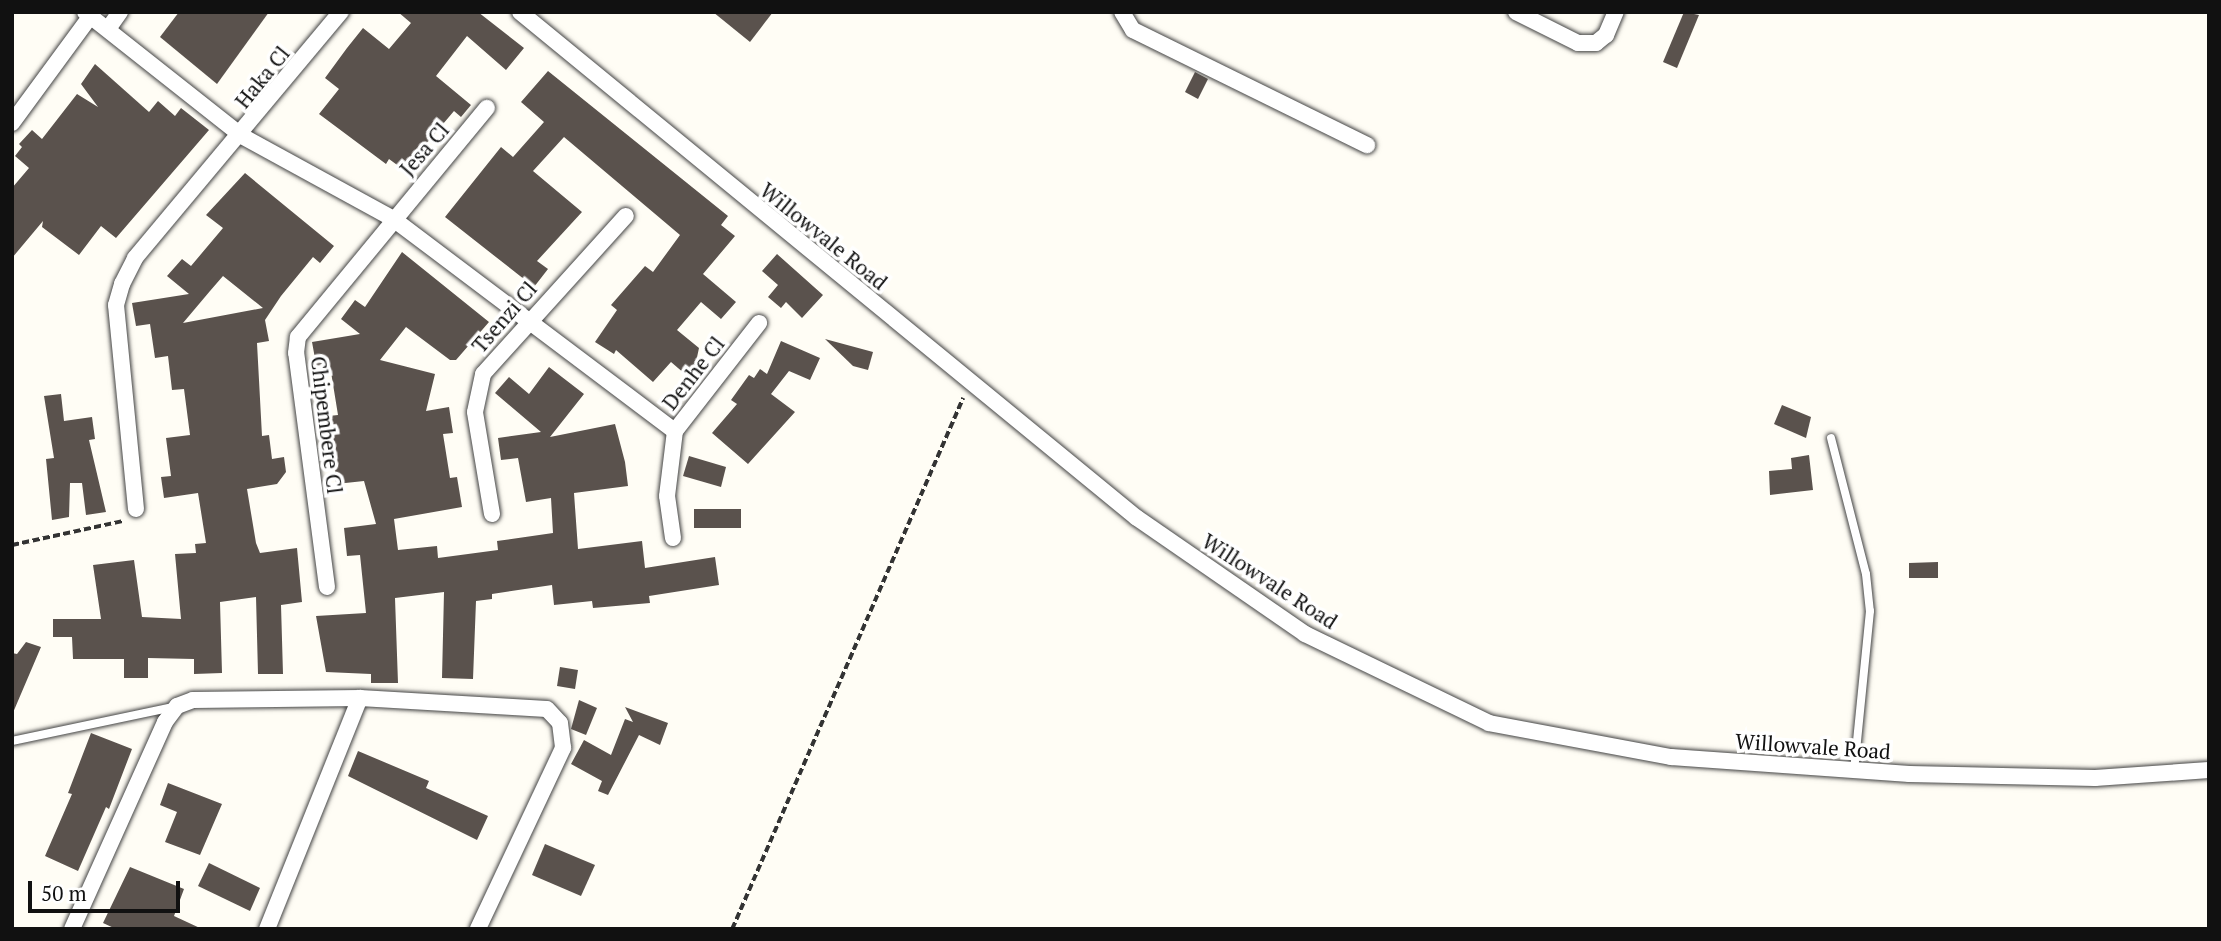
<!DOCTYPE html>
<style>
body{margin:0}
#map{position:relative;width:2221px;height:941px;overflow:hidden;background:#fffdf5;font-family:"PT Serif",serif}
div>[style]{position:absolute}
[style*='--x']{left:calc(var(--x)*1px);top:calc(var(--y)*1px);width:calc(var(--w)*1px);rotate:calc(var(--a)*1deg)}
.building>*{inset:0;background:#5a524d}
.path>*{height:3.5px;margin-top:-1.75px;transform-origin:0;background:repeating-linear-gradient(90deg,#333 0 7px,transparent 0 10.5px)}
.roads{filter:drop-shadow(0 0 2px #444) drop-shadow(0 0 2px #444)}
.service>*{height:8px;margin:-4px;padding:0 4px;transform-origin:4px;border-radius:4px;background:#fff}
.minor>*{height:16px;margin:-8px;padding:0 8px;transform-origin:8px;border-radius:8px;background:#fff}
span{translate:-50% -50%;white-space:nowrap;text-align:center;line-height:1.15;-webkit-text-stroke:7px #fff;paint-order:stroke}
.street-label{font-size:21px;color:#111}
.frame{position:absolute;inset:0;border:14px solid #111;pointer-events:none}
.scale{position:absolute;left:28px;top:881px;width:152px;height:32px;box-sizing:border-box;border:4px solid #111;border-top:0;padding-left:9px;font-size:21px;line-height:24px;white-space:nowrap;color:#111;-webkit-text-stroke:5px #fff;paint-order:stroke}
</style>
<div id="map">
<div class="building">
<div style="clip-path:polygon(179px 12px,269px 12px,217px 84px,160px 37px)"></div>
<div style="clip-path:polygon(398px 12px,478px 12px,524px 48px,506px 70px,467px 36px,436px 76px,471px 105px,461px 117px,454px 111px,404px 170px,389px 159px,386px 164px,319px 114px,339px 89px,325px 78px,347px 48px,363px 28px,389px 49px,411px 23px)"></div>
<div style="clip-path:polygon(713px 12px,773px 12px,750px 42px)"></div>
<div style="clip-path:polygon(1684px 12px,1699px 15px,1677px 68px,1663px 62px)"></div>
<div style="clip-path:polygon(95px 64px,149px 112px,158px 101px,175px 116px,181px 108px,209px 130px,116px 238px,101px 226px,79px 255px,42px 227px,43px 221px,12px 258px,12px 188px,29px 168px,15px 156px,22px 147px,19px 144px,32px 130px,42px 139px,77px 94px,98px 107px,81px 84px)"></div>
<div style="clip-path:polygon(548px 71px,728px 216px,721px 225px,735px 236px,703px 274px,736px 302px,721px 319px,701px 302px,677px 330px,699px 348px,696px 362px,702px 368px,692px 380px,671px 362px,653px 382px,616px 350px,614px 354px,595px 342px,617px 310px,611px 305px,645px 266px,653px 272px,680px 235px,564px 137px,533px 171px,582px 212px,537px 261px,548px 269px,534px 287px,445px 217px,501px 147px,513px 157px,544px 122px,521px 102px)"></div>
<div style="clip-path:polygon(1195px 72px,1208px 79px,1198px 99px,1185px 92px)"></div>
<div style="clip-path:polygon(evenodd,245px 173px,334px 246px,320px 263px,313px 257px,281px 296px,265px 320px,269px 341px,257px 343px,262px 436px,269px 435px,272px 459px,284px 457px,286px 472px,277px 484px,247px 489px,256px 543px,260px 553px,297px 548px,302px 602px,281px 605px,283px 674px,258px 674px,256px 597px,220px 602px,222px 673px,194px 674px,194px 659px,148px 658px,148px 678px,124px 678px,124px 659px,73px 659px,72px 637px,53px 637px,53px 619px,101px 619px,93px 565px,134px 560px,142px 617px,181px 619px,175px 554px,196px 553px,195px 544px,206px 543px,198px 493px,164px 498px,161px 477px,171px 476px,166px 438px,190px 435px,184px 389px,172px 390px,168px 356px,155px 358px,150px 324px,136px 326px,132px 303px,189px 294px,167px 276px,182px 259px,191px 266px,223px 228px,206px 215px,245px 173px,223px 276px,263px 308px,183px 323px,210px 291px,223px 276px)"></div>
<div style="clip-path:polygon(402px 252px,489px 322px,456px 360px,450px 360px,406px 327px,380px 360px,435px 374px,426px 411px,449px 407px,453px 433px,443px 434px,450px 478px,457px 477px,462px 507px,394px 519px,398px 550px,437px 546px,438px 558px,498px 550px,497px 541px,553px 533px,551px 498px,526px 502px,518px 458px,501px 460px,498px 438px,541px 432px,495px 393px,509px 377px,529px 394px,549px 367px,584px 394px,550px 437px,615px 424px,625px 462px,628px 486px,574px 493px,578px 549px,642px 541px,645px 568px,715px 557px,719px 585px,649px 596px,650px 603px,593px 608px,592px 601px,554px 605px,552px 585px,492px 594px,492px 599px,476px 601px,473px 679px,442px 678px,444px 592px,395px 598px,398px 683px,371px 683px,371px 674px,326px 672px,316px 616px,366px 613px,360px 555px,347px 556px,344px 528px,376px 524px,364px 481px,336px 484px,333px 448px,324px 449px,320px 417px,338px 415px,331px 372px,318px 375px,312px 342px,360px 334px,341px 319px,355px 300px,365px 307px)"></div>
<div style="clip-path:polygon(777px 254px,823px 295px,802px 318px,786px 302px,781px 308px,768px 297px,778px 285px,762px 271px)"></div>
<div style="clip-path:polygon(825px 339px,873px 352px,868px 370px,853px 366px)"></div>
<div style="clip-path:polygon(781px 341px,820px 358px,810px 380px,789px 371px,771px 394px,795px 412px,748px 464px,712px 433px,737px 404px,731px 400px,749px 375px,754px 378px,760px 369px,767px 374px)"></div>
<div style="clip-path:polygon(61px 394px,64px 421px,92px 417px,95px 439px,89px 440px,106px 512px,86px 515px,82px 483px,70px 483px,69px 517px,52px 520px,46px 459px,54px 458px,44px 396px)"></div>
<div style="clip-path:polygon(1782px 405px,1811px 417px,1806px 438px,1774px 424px)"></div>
<div style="clip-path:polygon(1809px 455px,1813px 490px,1770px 495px,1769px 471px,1792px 469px,1791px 458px)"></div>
<div style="clip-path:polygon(689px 456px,726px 467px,721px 487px,683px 476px)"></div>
<div style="clip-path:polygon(694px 509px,741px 509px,741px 528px,694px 528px)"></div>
<div style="clip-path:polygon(1938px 562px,1938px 578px,1909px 578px,1909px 563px)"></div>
<div style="clip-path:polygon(26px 642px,41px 647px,12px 715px,12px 653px,17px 654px)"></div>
<div style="clip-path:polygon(560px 667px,578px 670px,575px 689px,557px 686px)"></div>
<div style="clip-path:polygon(579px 700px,597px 708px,586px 735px,571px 729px)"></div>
<div style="clip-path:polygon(625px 707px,668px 723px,660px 745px,639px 735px,608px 795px,598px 791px,602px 781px,571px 764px,584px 740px,611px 755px,625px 719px,633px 722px)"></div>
<div style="clip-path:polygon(91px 733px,132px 749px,109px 809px,106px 807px,78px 871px,45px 856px,72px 794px,68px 793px)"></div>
<div style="clip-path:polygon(358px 751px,429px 781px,426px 788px,488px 816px,477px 840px,348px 776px)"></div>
<div style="clip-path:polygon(168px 783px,222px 804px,200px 855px,165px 842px,177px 812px,160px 805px)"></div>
<div style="clip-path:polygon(545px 844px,595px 865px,581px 896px,532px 875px)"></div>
<div style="clip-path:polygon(209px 863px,260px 888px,250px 911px,198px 886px)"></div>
<div style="clip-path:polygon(130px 867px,184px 889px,174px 916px,202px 929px,116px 929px,103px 923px)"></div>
</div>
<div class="path">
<div style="--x:12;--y:545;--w:114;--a:-12.2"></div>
<div style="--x:732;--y:929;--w:579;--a:-66.49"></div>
</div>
<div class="roads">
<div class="service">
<div style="--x:1831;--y:438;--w:140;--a:75.6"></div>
<div style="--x:1866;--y:574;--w:37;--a:84"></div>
<div style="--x:1870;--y:611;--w:161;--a:95.7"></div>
<div style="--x:12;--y:741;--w:166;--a:-11.9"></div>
</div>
<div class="minor">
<div style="--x:85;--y:12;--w:200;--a:38.3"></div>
<div style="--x:242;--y:136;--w:171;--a:28.7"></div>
<div style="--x:392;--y:218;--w:354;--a:37"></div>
<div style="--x:520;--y:12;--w:798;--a:39.36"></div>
<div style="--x:1137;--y:518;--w:204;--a:34.6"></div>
<div style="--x:1305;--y:634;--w:204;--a:25.8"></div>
<div style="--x:1489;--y:723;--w:185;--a:10.6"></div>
<div style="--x:1671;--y:757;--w:239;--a:4.1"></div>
<div style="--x:1909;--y:774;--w:186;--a:1.2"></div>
<div style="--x:2095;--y:778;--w:114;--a:-4"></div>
<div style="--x:1122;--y:12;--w:21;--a:59"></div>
<div style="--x:1133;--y:30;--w:261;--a:26.2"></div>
<div style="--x:1516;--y:12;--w:69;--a:26.6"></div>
<div style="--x:1578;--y:43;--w:18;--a:0"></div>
<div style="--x:1596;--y:43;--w:13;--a:-39"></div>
<div style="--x:1606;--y:35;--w:25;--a:-67"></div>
<div style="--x:108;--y:29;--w:21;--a:-55"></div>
<div style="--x:12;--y:123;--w:132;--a:-53.7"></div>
<div style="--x:136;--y:509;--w:205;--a:-95.6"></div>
<div style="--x:116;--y:305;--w:22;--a:-74"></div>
<div style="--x:122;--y:284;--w:29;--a:-63"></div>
<div style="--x:135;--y:258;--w:321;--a:-50.1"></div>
<div style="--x:492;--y:514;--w:103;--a:-99.5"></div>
<div style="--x:475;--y:412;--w:39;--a:-78"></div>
<div style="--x:483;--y:374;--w:213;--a:-47.9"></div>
<div style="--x:673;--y:538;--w:42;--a:-98.1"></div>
<div style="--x:667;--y:496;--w:65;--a:-83"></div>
<div style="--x:675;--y:431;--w:137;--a:-52.1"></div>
<div style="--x:327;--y:587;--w:236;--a:-97.5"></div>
<div style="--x:296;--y:353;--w:16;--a:-83"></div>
<div style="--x:298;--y:337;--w:297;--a:-50.5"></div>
<div style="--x:72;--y:929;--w:227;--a:-65.8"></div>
<div style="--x:165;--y:722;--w:20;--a:-53"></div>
<div style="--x:177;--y:706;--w:17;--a:-21"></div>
<div style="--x:193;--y:700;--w:167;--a:-0.7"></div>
<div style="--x:360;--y:698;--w:187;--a:3.4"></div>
<div style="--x:547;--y:709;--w:19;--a:47"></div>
<div style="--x:560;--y:723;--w:25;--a:83"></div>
<div style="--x:563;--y:748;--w:200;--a:115.2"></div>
<div style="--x:267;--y:929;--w:249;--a:-68.1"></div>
</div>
</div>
<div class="street-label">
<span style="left:262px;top:77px;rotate:-51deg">Haka Cl</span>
<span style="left:424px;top:149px;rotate:-49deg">Jesa Cl</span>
<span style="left:824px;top:236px;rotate:39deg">Willowvale Road</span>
<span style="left:504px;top:317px;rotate:-49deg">Tsenzi Cl</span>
<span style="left:693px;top:373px;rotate:-52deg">Denhe Cl</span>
<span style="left:327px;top:425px;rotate:83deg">Chipembere Cl</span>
<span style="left:1270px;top:581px;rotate:33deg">Willowvale Road</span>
<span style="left:1813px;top:746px;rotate:4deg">Willowvale Road</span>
</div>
<div class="frame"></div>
<div class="scale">50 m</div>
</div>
